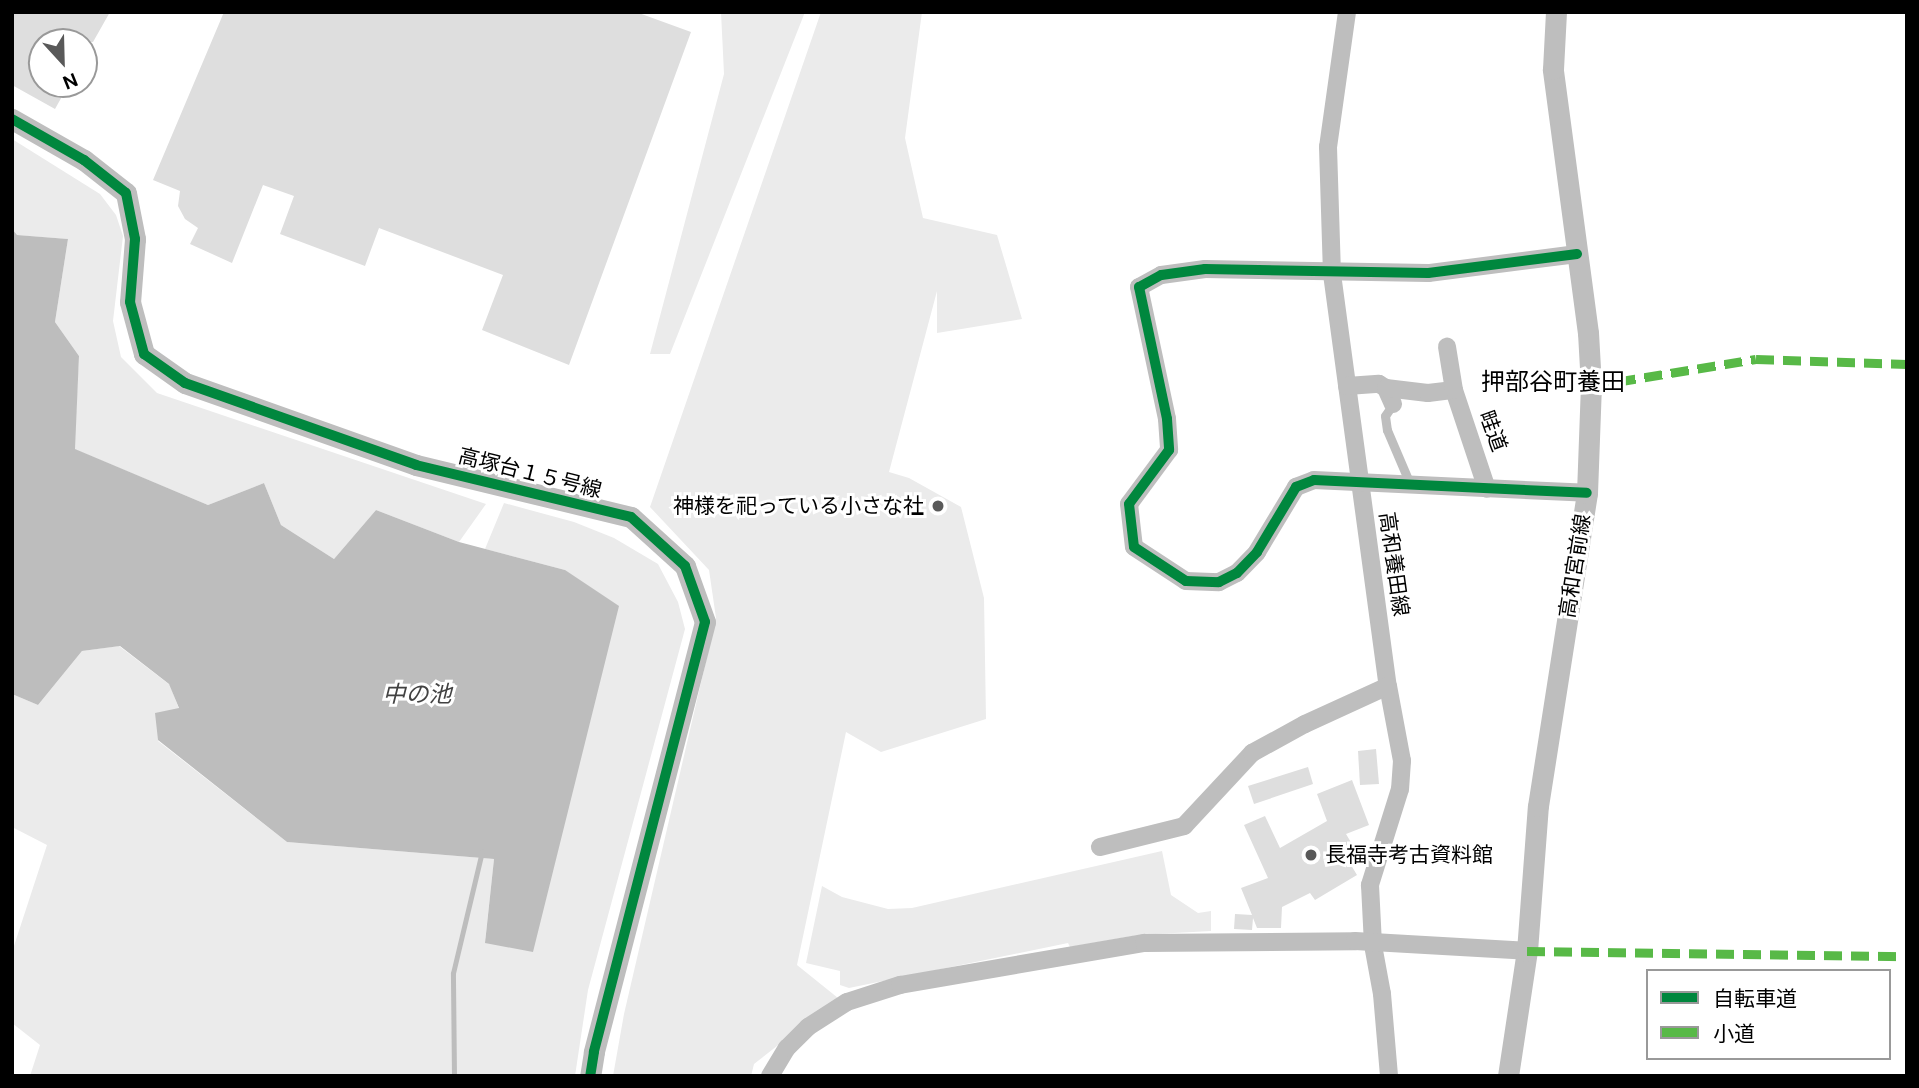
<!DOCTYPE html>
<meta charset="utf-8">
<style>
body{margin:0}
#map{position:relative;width:1919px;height:1088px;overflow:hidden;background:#fff;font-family:"DM Sans","Noto Sans JP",sans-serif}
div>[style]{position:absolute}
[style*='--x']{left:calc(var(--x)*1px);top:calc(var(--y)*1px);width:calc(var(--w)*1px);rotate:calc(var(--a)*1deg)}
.green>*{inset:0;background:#ebebeb}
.water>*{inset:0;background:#bdbdbd}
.stream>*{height:5px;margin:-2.5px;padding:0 2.5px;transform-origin:2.5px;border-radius:2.5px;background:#bdbdbd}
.building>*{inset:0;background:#dedede}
.service>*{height:9px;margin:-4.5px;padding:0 4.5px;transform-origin:4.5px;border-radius:4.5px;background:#bebebe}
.minor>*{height:18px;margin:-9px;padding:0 9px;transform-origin:9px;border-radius:9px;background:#bebebe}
.tertiary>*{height:21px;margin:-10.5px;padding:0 10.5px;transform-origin:10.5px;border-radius:10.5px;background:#bebebe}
.quiet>*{height:9px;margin-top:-4.5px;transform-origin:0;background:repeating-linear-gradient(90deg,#58b947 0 18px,transparent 0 27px)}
.cycleway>*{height:10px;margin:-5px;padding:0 5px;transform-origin:5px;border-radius:5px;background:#00873e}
.dots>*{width:19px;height:19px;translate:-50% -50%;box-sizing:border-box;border:4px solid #fff;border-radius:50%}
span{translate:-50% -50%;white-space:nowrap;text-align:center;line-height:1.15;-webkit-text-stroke:6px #fff;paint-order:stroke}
.street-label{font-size:21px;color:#000}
.poi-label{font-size:21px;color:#000}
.right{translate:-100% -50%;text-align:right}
.left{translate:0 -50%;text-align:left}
.water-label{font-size:23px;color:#424242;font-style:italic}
.quarter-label{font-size:24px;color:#000}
.frame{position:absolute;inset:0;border:14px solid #000;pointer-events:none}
.legend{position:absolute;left:1646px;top:969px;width:245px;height:91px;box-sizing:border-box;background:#fff;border:2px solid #999;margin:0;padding:9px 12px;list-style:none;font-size:21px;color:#000}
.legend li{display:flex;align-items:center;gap:14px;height:35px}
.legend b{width:35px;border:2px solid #999}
.north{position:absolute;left:28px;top:28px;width:70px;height:70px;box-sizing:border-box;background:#fff;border:2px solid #999;border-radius:50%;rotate:158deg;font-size:19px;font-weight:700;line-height:28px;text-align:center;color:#000}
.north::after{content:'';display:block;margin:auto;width:24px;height:32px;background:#595959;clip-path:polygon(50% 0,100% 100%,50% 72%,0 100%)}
</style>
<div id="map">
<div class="green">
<div style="clip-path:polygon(721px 12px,805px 12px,670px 354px,650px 354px,724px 74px)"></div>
<div style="clip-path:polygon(821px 12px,922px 12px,905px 138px,923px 218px,997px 235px,1022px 319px,937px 333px,937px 291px,889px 472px,909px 478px,961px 507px,984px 598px,986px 719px,881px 752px,846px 732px,797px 965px,838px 998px,754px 1064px,751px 1076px,613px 1076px,624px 1014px,716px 618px,709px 570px,650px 507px)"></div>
<div style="clip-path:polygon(12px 139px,100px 194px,116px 215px,123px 236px,113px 321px,121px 357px,157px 393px,486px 504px,459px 542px,376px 510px,334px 559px,281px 525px,264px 483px,208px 505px,74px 449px,79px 356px,55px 322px,68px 239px,16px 235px,12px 229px)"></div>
<div style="clip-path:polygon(504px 503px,574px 522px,614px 538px,658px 564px,678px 602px,685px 629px,588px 990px,575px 1076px,30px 1076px,40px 1045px,12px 1023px,12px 952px,47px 845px,12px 827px,12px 694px,38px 705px,82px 651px,119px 646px,170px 685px,179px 709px,158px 741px,287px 842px,494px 859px,485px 942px,565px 570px,485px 549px)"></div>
<div style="clip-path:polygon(1162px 851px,1171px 895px,1198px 913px,1211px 911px,1211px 931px,1138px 935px,1070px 947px,1068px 943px,849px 988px,840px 985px,840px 971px,806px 963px,822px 886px,842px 897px,888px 909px,912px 908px)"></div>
</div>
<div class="water">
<div style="clip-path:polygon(12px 229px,17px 235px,68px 239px,55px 322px,79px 356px,75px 449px,208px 505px,264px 483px,281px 525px,334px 559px,376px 510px,459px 542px,565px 570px,619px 606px,533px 952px,485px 943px,494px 859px,287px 842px,158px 740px,155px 713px,179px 708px,169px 684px,120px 646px,82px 651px,38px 705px,12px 694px)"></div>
</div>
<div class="stream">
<div style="--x:454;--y:1076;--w:103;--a:-90.6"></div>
<div style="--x:453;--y:973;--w:125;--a:-76.6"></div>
</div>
<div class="building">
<div style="clip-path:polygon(12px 12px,110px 12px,93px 42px,42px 42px,42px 84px,69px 84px,55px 109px,12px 85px)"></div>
<div style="clip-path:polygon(224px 12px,636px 12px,691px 32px,569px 365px,482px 330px,503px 275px,379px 228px,365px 266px,280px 234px,294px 196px,263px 185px,232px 263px,190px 244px,198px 228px,185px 219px,178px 206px,180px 191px,153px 180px)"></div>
<div style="clip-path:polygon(1376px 749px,1379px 784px,1360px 785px,1358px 751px)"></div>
<div style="clip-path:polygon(1308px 767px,1313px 784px,1254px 804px,1248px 786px)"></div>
<div style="clip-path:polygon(1352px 780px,1369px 825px,1346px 834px,1358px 854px,1348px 860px,1357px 875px,1315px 900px,1310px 893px,1282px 907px,1281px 928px,1257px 928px,1253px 918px,1252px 930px,1234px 929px,1235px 914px,1252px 915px,1241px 888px,1268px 878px,1244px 825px,1265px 816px,1280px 848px,1327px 821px,1317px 794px)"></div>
</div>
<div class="service">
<div style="--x:1393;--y:404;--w:14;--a:124"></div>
<div style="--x:1385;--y:416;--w:14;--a:82"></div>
<div style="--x:1387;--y:430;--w:59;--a:66.9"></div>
</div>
<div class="minor">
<div style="--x:1347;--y:12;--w:136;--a:98"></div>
<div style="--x:1328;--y:147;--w:127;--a:88.2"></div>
<div style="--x:1332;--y:274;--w:416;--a:82.3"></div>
<div style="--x:1388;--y:686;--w:76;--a:79.4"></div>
<div style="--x:1402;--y:761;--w:28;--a:94"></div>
<div style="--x:1400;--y:789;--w:101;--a:107.4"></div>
<div style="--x:1370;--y:885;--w:60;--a:87.1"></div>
<div style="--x:1373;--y:945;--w:50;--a:79.6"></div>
<div style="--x:1382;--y:994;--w:82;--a:85.1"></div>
<div style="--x:1577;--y:254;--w:150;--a:172.7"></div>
<div style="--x:1428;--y:273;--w:223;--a:-179"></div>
<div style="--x:1205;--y:269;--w:44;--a:172.2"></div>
<div style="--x:1161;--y:275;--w:25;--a:151"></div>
<div style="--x:1139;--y:287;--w:135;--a:78"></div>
<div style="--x:1167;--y:419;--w:31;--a:86"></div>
<div style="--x:1169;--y:450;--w:67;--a:126.5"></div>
<div style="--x:1129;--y:504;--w:43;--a:83.4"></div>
<div style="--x:1134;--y:547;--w:62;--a:33.2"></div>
<div style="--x:1186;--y:581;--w:33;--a:2"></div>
<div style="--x:1219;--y:582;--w:20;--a:-27"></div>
<div style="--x:1237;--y:573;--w:29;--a:-46"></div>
<div style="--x:1257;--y:552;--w:76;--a:-59"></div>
<div style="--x:1296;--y:487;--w:19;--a:-21"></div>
<div style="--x:1314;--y:480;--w:273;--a:2.7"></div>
<div style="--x:1347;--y:386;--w:32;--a:-4"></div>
<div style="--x:1379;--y:384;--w:8;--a:30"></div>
<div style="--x:1454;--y:390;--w:104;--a:71.6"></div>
<div style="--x:1393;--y:404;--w:17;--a:-114"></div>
<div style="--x:1386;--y:388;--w:42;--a:6.8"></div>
<div style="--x:1428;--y:393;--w:26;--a:-7"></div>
<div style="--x:1454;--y:390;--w:44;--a:-99.2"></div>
<div style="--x:1100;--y:847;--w:87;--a:-14"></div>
<div style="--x:1184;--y:826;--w:100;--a:-47"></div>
<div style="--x:1252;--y:753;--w:60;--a:-28.7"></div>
<div style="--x:1305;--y:724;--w:91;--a:-24.6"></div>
<div style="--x:770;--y:1076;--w:33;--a:-59"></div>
<div style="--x:787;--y:1048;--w:30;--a:-45"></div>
<div style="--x:808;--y:1027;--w:46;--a:-32.7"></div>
<div style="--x:847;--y:1002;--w:56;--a:-17.8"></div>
<div style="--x:900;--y:985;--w:248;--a:-9.8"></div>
<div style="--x:1144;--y:943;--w:211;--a:-0.5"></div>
<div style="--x:1355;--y:941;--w:172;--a:3.3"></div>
</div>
<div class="tertiary">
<div style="--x:12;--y:119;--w:83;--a:29.7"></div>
<div style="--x:84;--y:160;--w:53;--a:38.2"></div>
<div style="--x:126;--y:193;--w:47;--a:78.9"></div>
<div style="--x:135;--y:239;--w:63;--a:94.5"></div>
<div style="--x:130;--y:302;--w:54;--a:74.9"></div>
<div style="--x:144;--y:354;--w:50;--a:35.3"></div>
<div style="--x:185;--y:383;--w:245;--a:19.5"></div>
<div style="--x:416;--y:465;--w:221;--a:13.6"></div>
<div style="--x:631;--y:517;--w:73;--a:42.2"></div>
<div style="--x:685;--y:566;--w:59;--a:70.3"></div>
<div style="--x:705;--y:622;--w:444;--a:104.5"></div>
<div style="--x:594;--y:1052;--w:24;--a:99"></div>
<div style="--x:1508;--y:1076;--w:126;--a:-81.4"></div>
<div style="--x:1527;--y:951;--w:145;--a:-85.7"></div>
<div style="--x:1538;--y:806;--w:317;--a:-81.1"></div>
<div style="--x:1587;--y:493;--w:107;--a:-87.9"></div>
<div style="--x:1591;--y:386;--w:53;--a:-93.2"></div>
<div style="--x:1588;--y:333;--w:266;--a:-97.6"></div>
<div style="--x:1553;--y:69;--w:57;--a:-87"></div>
</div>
<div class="quiet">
<div style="--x:1591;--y:386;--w:167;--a:-9.3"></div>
<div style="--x:1756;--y:359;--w:151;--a:1.9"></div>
<div style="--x:1527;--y:951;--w:380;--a:0.8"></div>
</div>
<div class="cycleway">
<div style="--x:12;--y:119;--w:83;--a:29.7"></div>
<div style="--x:84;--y:160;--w:53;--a:38.2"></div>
<div style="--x:126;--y:193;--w:47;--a:78.9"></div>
<div style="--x:135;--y:239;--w:63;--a:94.5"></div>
<div style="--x:130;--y:302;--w:54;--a:74.9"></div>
<div style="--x:144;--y:354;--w:50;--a:35.3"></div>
<div style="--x:185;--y:383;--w:245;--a:19.5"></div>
<div style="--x:416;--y:465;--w:221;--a:13.6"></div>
<div style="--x:631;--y:517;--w:73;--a:42.2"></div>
<div style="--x:685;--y:566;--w:59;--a:70.3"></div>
<div style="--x:705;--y:622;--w:444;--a:104.5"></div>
<div style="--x:594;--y:1052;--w:24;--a:99"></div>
<div style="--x:1577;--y:254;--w:150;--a:172.7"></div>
<div style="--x:1428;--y:273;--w:223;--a:-179"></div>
<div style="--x:1205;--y:269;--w:44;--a:172.2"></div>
<div style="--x:1161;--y:275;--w:25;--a:151"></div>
<div style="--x:1139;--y:287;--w:135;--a:78"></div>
<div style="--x:1167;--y:419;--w:31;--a:86"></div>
<div style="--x:1169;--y:450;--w:67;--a:126.5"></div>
<div style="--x:1129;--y:504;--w:43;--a:83.4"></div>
<div style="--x:1134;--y:547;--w:62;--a:33.2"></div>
<div style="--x:1186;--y:581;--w:33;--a:2"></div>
<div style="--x:1219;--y:582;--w:20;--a:-27"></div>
<div style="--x:1237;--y:573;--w:29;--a:-46"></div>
<div style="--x:1257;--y:552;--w:76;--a:-59"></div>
<div style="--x:1296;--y:487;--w:19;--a:-21"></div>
<div style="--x:1314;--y:480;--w:273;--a:2.7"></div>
</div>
<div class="dots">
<div style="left:938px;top:506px;background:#595959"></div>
<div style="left:1311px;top:855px;background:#595959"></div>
</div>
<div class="street-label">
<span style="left:1493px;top:431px;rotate:70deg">畦道</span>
<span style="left:530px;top:473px;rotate:14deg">高塚台１５号線</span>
<span style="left:1394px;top:564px;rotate:82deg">高和養田線</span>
<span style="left:1575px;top:566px;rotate:-81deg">高和宮前線</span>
</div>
<div class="poi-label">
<span class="right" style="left:924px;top:506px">神様を祀っている小さな社</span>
<span class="left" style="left:1325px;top:855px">長福寺考古資料館</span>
</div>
<div class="water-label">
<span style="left:417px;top:694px">中の池</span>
</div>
<div class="quarter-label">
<span style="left:1553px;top:382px">押部谷町養田</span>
</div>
<div class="frame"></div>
<ul class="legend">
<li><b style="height:9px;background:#00873e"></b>自転車道</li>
<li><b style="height:9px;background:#58b947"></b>小道</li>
</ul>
<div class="north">N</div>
</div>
